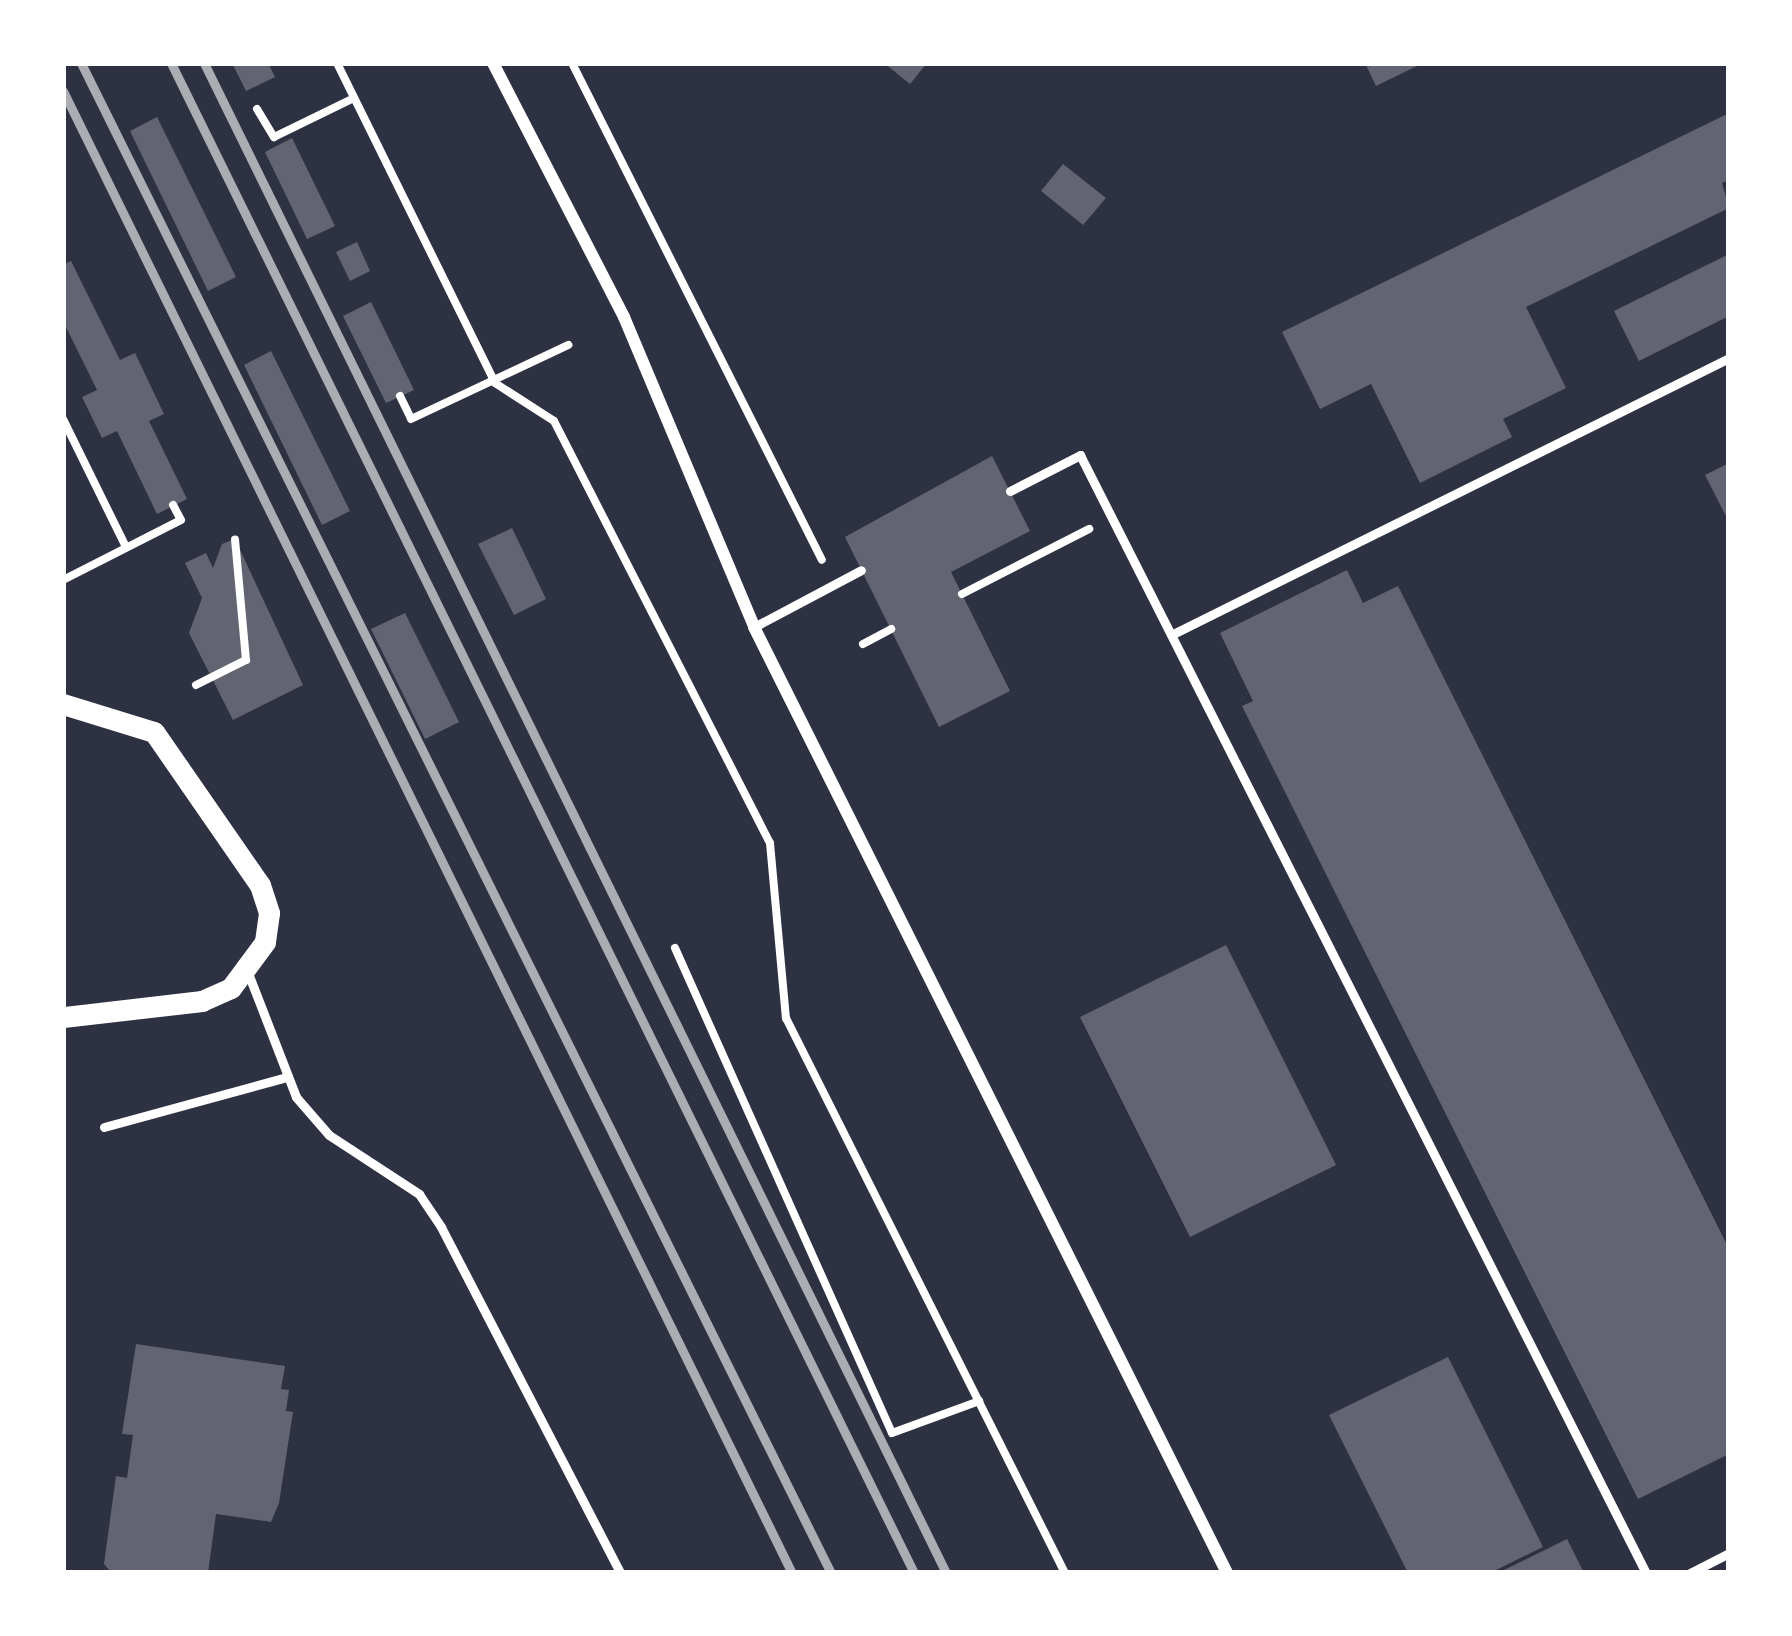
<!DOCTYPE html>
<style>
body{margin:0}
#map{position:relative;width:1792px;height:1636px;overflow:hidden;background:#2d3142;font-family:Raleway,sans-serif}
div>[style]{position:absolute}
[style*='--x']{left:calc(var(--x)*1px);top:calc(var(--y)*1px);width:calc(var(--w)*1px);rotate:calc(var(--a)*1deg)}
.building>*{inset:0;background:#626471}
.path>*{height:8px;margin:-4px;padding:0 4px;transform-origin:4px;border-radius:4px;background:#fff}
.service>*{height:9px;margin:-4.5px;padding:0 4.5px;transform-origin:4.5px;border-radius:4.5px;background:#fff}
.minor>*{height:12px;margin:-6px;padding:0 6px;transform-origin:6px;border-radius:6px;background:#fff}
.tertiary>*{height:21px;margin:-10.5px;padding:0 10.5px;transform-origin:10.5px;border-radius:10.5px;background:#fff}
.rail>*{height:9px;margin:-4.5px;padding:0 4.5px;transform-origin:4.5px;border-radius:4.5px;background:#abadb3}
span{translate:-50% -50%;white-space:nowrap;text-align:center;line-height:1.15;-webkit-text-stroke:12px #fff;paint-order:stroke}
.frame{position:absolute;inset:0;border:66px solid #fff;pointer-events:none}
</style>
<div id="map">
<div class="building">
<div style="clip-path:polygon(232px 63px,268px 63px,275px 77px,246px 91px)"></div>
<div style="clip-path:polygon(884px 63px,927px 63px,910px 84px)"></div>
<div style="clip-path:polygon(1365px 63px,1423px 63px,1376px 86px)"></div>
<div style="clip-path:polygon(1729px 113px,1729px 180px,1722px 183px,1729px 208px,1526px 307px,1566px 388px,1503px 419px,1512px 437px,1420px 483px,1371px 384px,1320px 409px,1282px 332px)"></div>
<div style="clip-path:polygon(157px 117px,236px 277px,208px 291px,130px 131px)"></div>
<div style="clip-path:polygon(292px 138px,335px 226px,307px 239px,265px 152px)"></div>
<div style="clip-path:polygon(1063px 164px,1106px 198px,1083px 225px,1041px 191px)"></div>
<div style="clip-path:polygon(357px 242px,370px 271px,350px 281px,336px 252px)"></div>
<div style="clip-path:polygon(1729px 254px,1729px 316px,1639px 361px,1614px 311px)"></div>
<div style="clip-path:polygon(71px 261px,120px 360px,135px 353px,164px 414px,149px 421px,187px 499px,157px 514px,117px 431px,102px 438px,82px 397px,97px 390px,63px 321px,63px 265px)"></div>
<div style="clip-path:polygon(371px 302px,414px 390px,386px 403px,343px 316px)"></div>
<div style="clip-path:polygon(271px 351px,350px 511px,322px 525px,244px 365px)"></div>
<div style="clip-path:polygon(992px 456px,1030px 531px,951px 572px,1010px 691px,939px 727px,845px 537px)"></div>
<div style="clip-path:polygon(1729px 463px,1729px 522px,1705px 475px)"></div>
<div style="clip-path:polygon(512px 528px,546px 599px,514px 615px,478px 544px)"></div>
<div style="clip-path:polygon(235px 539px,303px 685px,233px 720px,189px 633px,202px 598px,185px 563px,206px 553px,213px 568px,222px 544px)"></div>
<div style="clip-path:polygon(1347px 570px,1363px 603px,1398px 586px,1729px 1249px,1729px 1454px,1638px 1499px,1242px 706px,1253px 701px,1220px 633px)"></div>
<div style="clip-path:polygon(405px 613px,459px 722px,425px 739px,371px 629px)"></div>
<div style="clip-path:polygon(1226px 945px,1336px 1165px,1190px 1237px,1080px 1017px)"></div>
<div style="clip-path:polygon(136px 1344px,285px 1366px,281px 1389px,289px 1390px,286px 1411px,293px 1412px,279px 1503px,271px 1522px,216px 1514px,208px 1573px,112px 1573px,104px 1564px,116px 1476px,127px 1478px,133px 1435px,122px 1434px)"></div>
<div style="clip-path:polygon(1448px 1357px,1543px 1547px,1490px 1573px,1408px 1573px,1329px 1415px)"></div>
<div style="clip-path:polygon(1567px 1539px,1584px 1573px,1498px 1573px)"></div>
</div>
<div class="path">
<div style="--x:337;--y:63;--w:357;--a:63.7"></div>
<div style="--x:495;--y:383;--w:70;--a:32.8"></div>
<div style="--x:554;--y:421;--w:474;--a:62.9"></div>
<div style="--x:770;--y:843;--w:176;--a:84.8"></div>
<div style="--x:786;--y:1018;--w:621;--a:63.31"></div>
<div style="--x:572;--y:63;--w:556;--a:63.3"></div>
<div style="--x:257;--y:109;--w:33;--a:59"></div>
<div style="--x:274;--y:137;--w:89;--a:-26"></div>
<div style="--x:400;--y:396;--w:25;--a:64"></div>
<div style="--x:411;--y:419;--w:174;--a:-25.2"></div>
<div style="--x:63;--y:419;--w:143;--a:63.8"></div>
<div style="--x:63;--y:580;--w:132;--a:-27"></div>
<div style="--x:181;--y:520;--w:17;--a:-118"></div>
<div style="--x:962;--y:594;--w:143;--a:-27.1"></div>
<div style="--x:863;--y:644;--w:32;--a:-28"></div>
<div style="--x:196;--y:685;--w:56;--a:-26.6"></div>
<div style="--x:246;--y:660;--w:121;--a:-95.2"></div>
<div style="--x:675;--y:948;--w:531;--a:65.9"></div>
<div style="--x:892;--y:1433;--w:93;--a:-20.2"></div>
</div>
<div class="service">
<div style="--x:1010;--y:491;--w:79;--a:-27.2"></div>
<div style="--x:1080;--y:455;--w:1253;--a:63.15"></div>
<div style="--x:754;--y:627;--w:121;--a:-28"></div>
<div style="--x:1175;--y:633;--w:618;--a:-26.4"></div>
<div style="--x:248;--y:973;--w:133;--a:68.8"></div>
<div style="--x:296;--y:1097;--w:50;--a:49"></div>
<div style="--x:329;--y:1135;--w:108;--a:33.2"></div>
<div style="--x:419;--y:1194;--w:40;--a:56"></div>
<div style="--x:441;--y:1227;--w:390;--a:62.6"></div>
<div style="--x:104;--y:1127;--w:190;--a:-15.3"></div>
<div style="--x:1690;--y:1573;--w:44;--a:-27.1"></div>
</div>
<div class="minor">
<div style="--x:493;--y:63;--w:286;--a:62.7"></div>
<div style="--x:624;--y:317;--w:336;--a:67.2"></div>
<div style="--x:754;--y:627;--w:1058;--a:63.43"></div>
</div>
<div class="tertiary">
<div style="--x:63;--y:704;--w:95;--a:17.1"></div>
<div style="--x:154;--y:732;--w:186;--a:55.3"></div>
<div style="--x:260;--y:885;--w:29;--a:72"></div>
<div style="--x:269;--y:913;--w:29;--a:98"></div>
<div style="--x:265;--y:942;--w:57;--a:126.5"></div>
<div style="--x:231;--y:988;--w:32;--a:156"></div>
<div style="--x:202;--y:1001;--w:140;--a:173.4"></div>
</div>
<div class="rail">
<div style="--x:81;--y:63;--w:1686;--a:63.59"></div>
<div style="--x:171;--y:63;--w:1683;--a:63.8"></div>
<div style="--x:204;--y:63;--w:1682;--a:63.83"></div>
<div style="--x:63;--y:91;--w:1652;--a:63.81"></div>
</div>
<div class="frame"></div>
</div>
